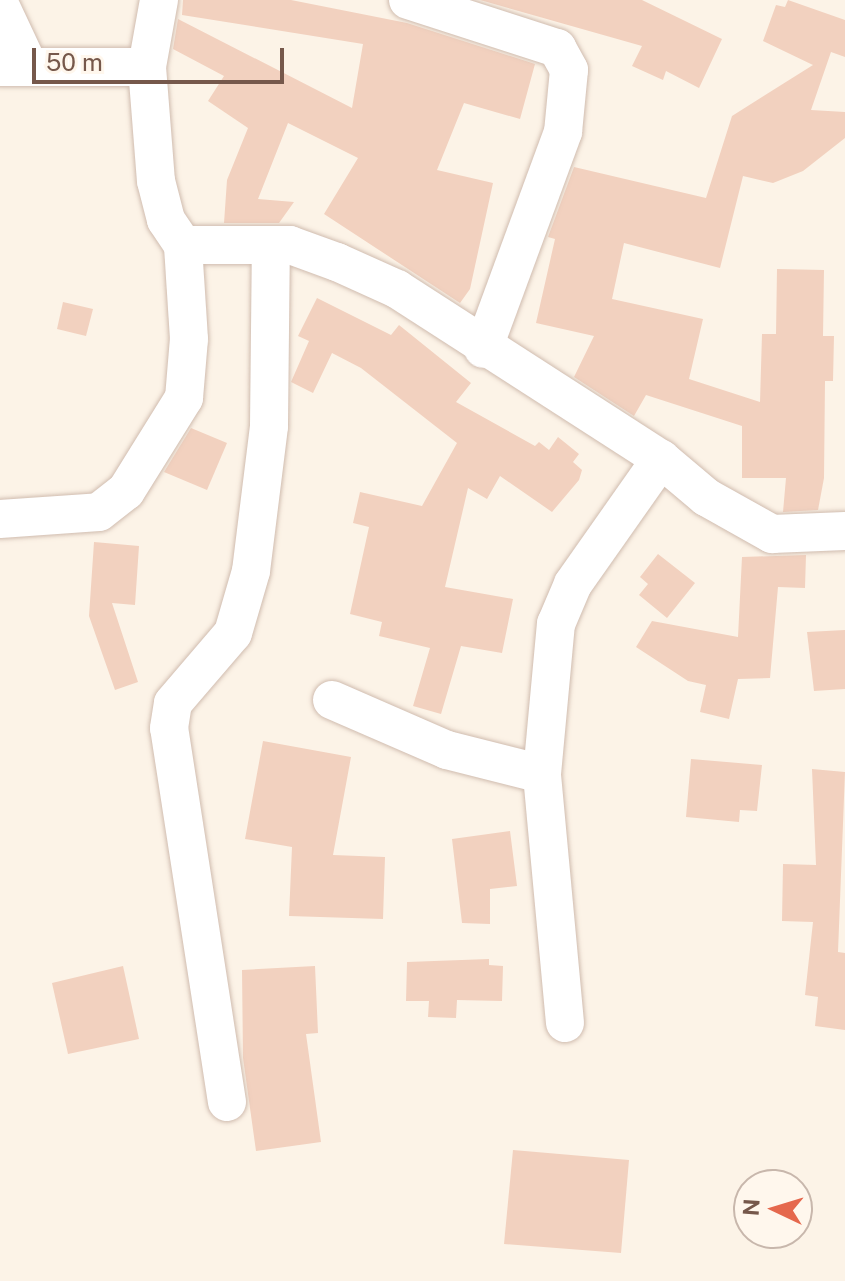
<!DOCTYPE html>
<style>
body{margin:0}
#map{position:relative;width:845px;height:1281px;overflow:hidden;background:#fcf3e7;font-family:"Public Sans",sans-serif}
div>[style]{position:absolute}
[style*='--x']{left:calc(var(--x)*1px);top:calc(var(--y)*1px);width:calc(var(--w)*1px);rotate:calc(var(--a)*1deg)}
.building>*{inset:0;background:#f2d1bf}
.roads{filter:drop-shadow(0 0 2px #d0bcaf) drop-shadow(0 0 2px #d0bcaf)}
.minor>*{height:38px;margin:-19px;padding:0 19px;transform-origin:19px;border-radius:19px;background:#fff}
span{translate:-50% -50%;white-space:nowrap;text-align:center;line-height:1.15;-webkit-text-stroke:8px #fff7ed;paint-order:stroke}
.north{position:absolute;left:733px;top:1169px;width:80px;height:80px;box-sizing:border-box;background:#fff7ed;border:2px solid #c8b7ac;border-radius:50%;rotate:274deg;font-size:22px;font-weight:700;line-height:32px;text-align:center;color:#76584b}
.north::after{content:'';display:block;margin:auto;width:28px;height:36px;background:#e5684d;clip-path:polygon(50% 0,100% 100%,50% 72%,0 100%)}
.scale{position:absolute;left:32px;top:48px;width:252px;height:36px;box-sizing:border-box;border:4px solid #76584b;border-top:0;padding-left:10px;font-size:24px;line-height:28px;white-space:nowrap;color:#76584b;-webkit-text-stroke:6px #fff7ed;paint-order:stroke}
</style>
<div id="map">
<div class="building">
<div style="clip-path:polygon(183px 0,291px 0,407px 23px,535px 64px,520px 119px,464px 103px,437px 170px,493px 183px,470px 289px,460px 303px,324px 214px,358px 158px,288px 123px,258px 199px,294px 202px,279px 223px,224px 223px,227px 180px,248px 128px,208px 101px,224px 76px,173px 49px,178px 19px,352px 108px,363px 44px,182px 15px)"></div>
<div style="clip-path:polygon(480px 0,642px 0,722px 39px,699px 88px,666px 71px,663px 80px,632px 66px,642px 46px)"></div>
<div style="clip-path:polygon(788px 0,845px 20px,845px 57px,831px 52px,811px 110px,845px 112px,845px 138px,803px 171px,773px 183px,743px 176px,720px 268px,624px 243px,612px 299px,703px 319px,689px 379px,760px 402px,762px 334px,776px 334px,777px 269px,824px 270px,823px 336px,834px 336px,833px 381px,825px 381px,824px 478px,818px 510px,783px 512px,786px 478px,742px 478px,742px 426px,646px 395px,634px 416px,574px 377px,594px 336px,536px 323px,555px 239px,548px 237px,574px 167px,706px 198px,732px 116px,813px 65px,763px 41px,776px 5px,785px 7px)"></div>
<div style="clip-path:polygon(317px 298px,391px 335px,399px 325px,471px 383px,456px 402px,535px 446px,539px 442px,549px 450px,558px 437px,579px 454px,573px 462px,582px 470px,579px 480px,552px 512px,500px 476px,487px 499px,468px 488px,445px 587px,513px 599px,502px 653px,461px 646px,441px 714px,413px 706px,430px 648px,379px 636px,382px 622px,350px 614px,369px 527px,353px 523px,360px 492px,422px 506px,457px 443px,361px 368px,332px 353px,313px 393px,291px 382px,309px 341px,298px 336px)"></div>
<div style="clip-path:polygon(63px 302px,93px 309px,86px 336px,57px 329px)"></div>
<div style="clip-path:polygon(191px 428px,227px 443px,207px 490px,164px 472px)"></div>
<div style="clip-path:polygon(94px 542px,139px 546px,135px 605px,112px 603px,138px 682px,115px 690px,89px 616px)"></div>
<div style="clip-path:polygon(658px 554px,695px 583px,667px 618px,639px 595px,648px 584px,640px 577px)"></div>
<div style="clip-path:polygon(806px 555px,805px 588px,778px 587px,770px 678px,738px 679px,729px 719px,700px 712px,706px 685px,688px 681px,636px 647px,652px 621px,738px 637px,742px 557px)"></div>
<div style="clip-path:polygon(845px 630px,845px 689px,814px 691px,807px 632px)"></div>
<div style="clip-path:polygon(263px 741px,351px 757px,333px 855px,385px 857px,383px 919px,289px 916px,292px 847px,245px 839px)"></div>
<div style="clip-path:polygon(691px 759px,762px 765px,757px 811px,740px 810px,739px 822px,686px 817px)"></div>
<div style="clip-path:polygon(812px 769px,845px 772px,838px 952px,845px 953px,845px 1030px,815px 1026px,818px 997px,805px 995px,813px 922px,782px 921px,783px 864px,816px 865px)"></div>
<div style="clip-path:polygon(510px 831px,517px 886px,490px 889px,490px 924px,462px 923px,452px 839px)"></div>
<div style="clip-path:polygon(489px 959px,489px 965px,503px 966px,502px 1001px,457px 1000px,456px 1018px,428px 1017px,429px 1001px,406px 1001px,407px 962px)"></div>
<div style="clip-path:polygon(123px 966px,139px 1039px,68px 1054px,52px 983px)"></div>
<div style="clip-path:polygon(315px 966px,318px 1033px,306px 1034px,321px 1142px,256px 1151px,243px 1058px,242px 970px)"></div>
<div style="clip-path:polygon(513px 1150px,629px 1160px,621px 1253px,504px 1244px)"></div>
</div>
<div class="roads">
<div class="minor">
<div style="--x:159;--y:0;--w:68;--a:100.2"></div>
<div style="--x:147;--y:67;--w:114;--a:85.5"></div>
<div style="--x:156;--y:181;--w:40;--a:75.6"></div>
<div style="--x:166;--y:220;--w:30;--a:56"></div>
<div style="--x:183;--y:245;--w:107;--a:0"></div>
<div style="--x:290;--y:245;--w:50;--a:19.9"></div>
<div style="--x:337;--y:262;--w:66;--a:24.2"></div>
<div style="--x:397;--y:289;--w:314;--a:32.8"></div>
<div style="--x:661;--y:459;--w:59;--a:40.2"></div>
<div style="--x:706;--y:497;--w:76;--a:29.3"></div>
<div style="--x:772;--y:534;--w:73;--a:-2.4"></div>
<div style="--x:408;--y:0;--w:157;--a:17.9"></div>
<div style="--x:557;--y:48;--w:25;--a:61"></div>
<div style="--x:569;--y:70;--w:62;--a:95.5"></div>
<div style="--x:563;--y:132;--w:231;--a:110.2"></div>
<div style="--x:0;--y:5;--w:68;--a:64.9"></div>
<div style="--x:0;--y:67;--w:147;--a:0"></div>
<div style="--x:0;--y:519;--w:99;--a:-4"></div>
<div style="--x:99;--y:512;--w:34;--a:-38"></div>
<div style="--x:126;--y:491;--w:110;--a:-58.1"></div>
<div style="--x:184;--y:398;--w:59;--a:-85.2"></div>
<div style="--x:189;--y:339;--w:94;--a:-93.7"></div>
<div style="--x:332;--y:700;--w:125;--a:23.5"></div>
<div style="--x:447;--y:750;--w:98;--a:14.2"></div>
<div style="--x:565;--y:1023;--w:250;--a:-95.3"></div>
<div style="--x:542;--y:774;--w:151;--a:-84.7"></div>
<div style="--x:556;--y:624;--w:43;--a:-67"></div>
<div style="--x:573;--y:584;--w:153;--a:-54.9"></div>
<div style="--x:227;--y:1102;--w:378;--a:-98.8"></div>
<div style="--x:169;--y:728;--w:25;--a:-81"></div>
<div style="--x:173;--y:703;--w:92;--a:-49.4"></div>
<div style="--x:233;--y:633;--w:65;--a:-73.8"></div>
<div style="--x:251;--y:571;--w:146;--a:-82.9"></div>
<div style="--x:269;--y:426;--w:181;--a:-89.4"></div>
</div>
</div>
<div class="north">N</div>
<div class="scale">50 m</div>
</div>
